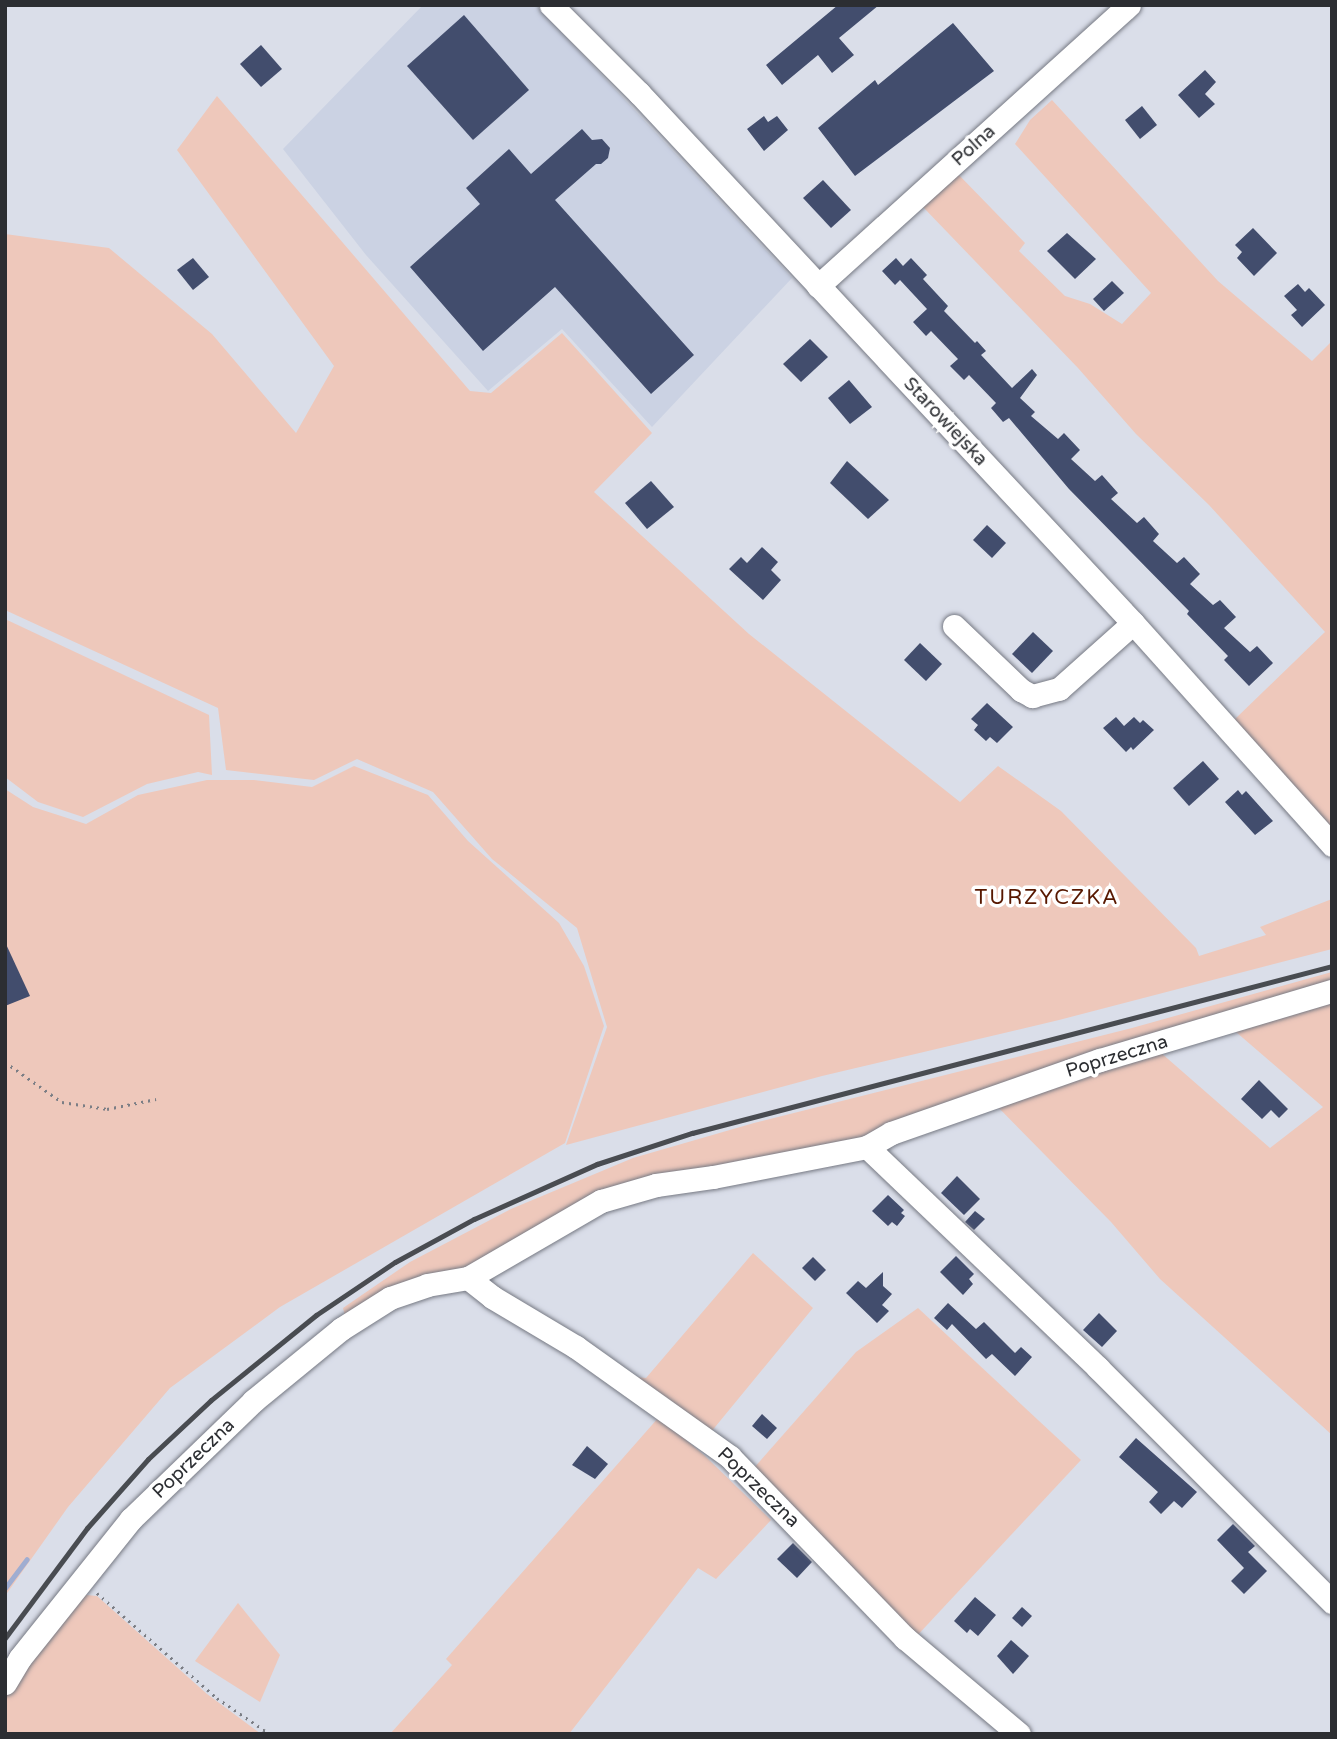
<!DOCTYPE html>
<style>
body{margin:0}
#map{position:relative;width:1337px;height:1739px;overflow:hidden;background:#dadee9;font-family:"Varela Round",sans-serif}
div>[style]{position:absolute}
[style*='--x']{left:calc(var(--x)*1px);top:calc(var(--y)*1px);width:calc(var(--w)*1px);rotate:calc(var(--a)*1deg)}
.built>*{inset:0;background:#cbd2e3}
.green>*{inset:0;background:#eec8bb}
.stream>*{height:5px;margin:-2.5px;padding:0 2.5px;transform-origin:2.5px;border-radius:2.5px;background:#9fadd1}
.building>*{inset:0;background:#424d6d}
.path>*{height:2.5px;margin-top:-1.25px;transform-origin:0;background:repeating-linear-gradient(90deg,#7b7e85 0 2px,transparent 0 7px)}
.roads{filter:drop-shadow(0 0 2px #767983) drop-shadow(0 0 2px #767983)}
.minor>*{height:23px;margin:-11.5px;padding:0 11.5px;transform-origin:11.5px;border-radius:11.5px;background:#fff}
.rail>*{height:5px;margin:-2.5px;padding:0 2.5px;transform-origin:2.5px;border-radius:2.5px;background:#494c51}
span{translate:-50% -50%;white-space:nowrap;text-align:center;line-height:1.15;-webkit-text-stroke:7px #fff;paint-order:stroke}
.street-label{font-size:19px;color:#2c2e32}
.neighbourhood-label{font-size:21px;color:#581800;letter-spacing:2px}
.frame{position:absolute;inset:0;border:7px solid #2c2e32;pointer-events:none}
</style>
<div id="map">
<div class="built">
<div style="clip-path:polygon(423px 5px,536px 5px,792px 278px,652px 427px,562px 329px,488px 391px,366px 255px,283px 149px)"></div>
</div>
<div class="green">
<div style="clip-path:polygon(217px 96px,470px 391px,491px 393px,562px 333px,652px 433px,594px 492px,749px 634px,960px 802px,998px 766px,1061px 811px,1196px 948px,1199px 956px,1266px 935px,1260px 927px,1332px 899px,1332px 949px,1059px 1020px,822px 1076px,566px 1145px,607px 1027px,577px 928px,492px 859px,433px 792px,357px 759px,314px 780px,226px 770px,218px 708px,5px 610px,5px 234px,109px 248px,212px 334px,296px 433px,334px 366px,177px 150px)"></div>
<div style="clip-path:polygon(1052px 100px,1218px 281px,1312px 361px,1332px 341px,1332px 830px,1234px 720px,1325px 632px,1209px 505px,1136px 434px,1078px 368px,923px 207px,957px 173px,1025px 243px,1019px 251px,1065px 296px,1090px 304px,1122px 324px,1151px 293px,1015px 144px,1030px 120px)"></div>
<div style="clip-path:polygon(5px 619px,209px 715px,212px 775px,198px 772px,147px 784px,83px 817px,38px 802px,5px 777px)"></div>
<div style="clip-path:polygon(354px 766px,428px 795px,468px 841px,559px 923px,584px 966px,604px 1026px,565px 1143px,280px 1307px,170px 1388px,68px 1507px,5px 1596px,5px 789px,33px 807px,86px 824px,138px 795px,207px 780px,254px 780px,312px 787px)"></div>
<div style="clip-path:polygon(1332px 972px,1332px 984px,866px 1140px,684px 1174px,346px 1320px,343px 1308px,410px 1262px,511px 1209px,633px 1158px,754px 1123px,1132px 1028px)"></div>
<div style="clip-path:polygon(1332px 997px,1332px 1435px,1160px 1279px,1111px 1222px,993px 1102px,1160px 1052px,1270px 1148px,1323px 1107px,1236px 1032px,1243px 1023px)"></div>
<div style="clip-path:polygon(753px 1253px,813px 1308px,711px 1432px,625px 1376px,646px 1378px)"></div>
<div style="clip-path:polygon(918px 1308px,1081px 1460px,914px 1639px,753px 1469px,856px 1352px)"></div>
<div style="clip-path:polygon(659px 1417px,704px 1455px,771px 1520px,716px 1579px,698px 1568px,569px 1734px,390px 1734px,452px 1665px,446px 1659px)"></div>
<div style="clip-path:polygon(76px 1594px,97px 1596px,207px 1694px,261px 1734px,5px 1734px,5px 1694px)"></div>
<div style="clip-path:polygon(238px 1603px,280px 1655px,260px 1702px,195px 1661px)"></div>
</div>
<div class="stream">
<div style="--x:5;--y:1588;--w:36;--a:-53"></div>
</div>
<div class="building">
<div style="clip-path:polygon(838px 5px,879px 5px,839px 38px,854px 55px,832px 73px,818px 55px,782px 85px,766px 65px)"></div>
<div style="clip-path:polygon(464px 15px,529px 90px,473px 140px,407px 66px)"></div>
<div style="clip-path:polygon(953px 23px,994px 71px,855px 176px,818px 128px,875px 80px,878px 85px)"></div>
<div style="clip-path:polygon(261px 45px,282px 69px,261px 87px,240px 64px)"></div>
<div style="clip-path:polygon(1205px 70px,1216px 82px,1205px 94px,1215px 104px,1199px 118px,1178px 95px)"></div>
<div style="clip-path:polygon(1142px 106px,1157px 125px,1140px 139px,1125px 120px)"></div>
<div style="clip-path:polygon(764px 116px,768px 122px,777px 116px,788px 130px,764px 151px,747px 129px)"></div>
<div style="clip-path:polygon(582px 129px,592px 140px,602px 139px,610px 148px,608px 158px,601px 164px,596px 164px,555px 200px,694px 355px,651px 394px,555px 287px,483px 351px,410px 267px,480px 204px,466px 188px,509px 149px,531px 174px)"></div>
<div style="clip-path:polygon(823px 180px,851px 210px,831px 228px,803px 198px)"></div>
<div style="clip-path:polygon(1253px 228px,1277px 253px,1254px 276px,1237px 258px,1242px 252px,1235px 245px)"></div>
<div style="clip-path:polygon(1067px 233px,1096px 259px,1075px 279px,1047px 251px)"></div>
<div style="clip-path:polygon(193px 258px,209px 277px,193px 290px,177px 270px)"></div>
<div style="clip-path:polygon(896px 258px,903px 266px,911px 258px,927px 275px,923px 279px,948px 306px,944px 311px,975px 343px,977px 341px,986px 351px,981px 355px,1012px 388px,1032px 369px,1037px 375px,1020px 398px,1035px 412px,1031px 416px,1058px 439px,1064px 433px,1080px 450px,1071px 459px,1095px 481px,1102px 475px,1118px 493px,1111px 499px,1137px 523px,1144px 517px,1159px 534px,1153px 541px,1177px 563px,1184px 557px,1200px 574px,1190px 584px,1213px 605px,1220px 600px,1236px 617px,1224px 628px,1250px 652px,1257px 646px,1273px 663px,1249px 686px,1224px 660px,1228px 656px,1187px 614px,1189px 611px,1069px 489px,1009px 418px,1003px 422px,991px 408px,996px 403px,969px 375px,964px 380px,950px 366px,958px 359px,931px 331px,926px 336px,913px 322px,927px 309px,900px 280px,895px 285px,882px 271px)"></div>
<div style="clip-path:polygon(1112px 281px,1124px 293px,1104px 311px,1093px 299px)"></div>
<div style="clip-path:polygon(1298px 284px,1305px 292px,1309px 288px,1325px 305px,1302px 327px,1291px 315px,1297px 310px,1284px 296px)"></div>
<div style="clip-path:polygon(810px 339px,828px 357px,801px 382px,783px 364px)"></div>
<div style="clip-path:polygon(849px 380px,872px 407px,850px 424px,828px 398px)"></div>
<div style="clip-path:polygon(847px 461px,889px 500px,868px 519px,830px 483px)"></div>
<div style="clip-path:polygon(651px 481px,674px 507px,647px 529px,625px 503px)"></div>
<div style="clip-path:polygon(987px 525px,1006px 543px,992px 558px,973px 540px)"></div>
<div style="clip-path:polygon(762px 547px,778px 562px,771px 570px,781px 580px,763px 600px,729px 569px,741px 557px,747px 563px)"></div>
<div style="clip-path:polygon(1033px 632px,1053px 651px,1032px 673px,1012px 654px)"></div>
<div style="clip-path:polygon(920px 643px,942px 664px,926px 681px,904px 660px)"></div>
<div style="clip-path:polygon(987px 703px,1013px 727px,997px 743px,990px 737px,986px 741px,974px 730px,978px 725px,971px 719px)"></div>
<div style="clip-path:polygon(1116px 717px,1124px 726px,1134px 717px,1140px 723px,1143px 720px,1154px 730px,1133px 750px,1131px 747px,1126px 752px,1103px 728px)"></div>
<div style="clip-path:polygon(1203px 761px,1219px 779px,1189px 806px,1173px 788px)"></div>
<div style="clip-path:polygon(1238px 790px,1242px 795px,1246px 791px,1273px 821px,1255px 835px,1225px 802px)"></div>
<div style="clip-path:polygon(5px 942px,30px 996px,5px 1006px)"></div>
<div style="clip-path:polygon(1259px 1080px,1288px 1109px,1279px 1118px,1271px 1110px,1262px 1119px,1241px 1099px)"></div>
<div style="clip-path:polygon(957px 1176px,980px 1199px,964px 1215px,941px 1193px)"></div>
<div style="clip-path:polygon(888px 1195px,904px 1210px,901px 1213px,905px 1216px,897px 1226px,892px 1222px,888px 1226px,872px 1211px)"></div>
<div style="clip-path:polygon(975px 1211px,985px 1219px,974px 1230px,965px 1222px)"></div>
<div style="clip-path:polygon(956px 1256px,974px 1274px,969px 1279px,973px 1284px,963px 1295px,940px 1272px)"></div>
<div style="clip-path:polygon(813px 1257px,826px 1270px,815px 1281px,802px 1268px)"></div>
<div style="clip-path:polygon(883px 1272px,883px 1286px,892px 1294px,882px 1305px,889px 1311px,877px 1323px,846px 1293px,858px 1281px,866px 1288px)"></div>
<div style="clip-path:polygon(948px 1303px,976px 1329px,984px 1322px,1015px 1353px,1021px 1347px,1032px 1357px,1015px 1376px,992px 1354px,986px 1359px,952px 1324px,947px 1330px,934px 1318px)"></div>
<div style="clip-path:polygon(1099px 1313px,1117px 1331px,1102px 1347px,1083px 1330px)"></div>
<div style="clip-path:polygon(762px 1414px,777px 1428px,767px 1439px,752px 1426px)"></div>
<div style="clip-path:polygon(1136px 1438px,1197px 1492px,1182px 1508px,1174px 1501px,1161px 1514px,1149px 1502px,1158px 1492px,1119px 1457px)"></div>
<div style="clip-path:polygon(587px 1446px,608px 1464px,595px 1479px,572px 1465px)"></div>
<div style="clip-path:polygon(1233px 1524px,1255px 1546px,1248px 1552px,1267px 1571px,1244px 1594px,1231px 1581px,1244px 1568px,1217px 1540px)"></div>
<div style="clip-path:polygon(793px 1543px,812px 1562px,797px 1578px,777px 1559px)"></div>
<div style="clip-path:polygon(975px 1597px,996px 1615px,978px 1636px,970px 1629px,967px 1633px,954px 1621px)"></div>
<div style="clip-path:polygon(1022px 1607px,1032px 1616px,1022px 1627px,1012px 1618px)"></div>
<div style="clip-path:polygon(1011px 1640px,1029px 1656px,1013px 1674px,997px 1656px)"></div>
</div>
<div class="path">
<div style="--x:5;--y:1062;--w:70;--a:35.1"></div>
<div style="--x:62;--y:1102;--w:46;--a:8.8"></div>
<div style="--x:107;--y:1109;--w:50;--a:-11.5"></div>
<div style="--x:97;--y:1593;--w:159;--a:41.2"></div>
<div style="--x:217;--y:1698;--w:64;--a:34.2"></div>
</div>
<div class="roads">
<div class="minor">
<div style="--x:551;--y:5;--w:124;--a:45"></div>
<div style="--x:639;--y:93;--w:725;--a:47.01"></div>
<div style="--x:1133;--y:623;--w:298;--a:48.1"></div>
<div style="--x:818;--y:286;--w:419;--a:-42.1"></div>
<div style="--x:954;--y:626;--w:93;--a:43.7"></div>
<div style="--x:1021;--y:690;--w:13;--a:29"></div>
<div style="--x:1032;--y:696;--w:28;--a:-15"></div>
<div style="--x:1059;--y:689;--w:99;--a:-41.7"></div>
<div style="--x:867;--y:1147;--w:320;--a:43.7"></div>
<div style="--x:1098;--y:1368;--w:331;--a:45"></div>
<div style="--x:468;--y:1278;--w:31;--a:38"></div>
<div style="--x:492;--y:1297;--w:98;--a:30.8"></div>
<div style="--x:576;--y:1347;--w:189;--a:35.5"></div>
<div style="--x:730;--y:1457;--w:252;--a:46"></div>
<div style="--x:905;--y:1638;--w:149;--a:40.1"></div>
<div style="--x:5;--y:1683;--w:29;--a:-59"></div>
<div style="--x:20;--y:1658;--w:178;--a:-51.4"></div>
<div style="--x:131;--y:1519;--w:170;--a:-44"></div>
<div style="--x:253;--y:1401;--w:114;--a:-39.3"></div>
<div style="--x:341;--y:1329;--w:58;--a:-32.3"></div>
<div style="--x:390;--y:1298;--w:39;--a:-19"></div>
<div style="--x:427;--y:1285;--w:42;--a:-9.7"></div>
<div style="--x:468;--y:1278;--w:154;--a:-30.1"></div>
<div style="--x:601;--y:1201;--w:57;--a:-16.2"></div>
<div style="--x:656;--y:1185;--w:58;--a:-8"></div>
<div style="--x:713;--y:1177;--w:157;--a:-11"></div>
<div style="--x:867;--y:1147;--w:28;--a:-30"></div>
<div style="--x:891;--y:1133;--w:221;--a:-19.3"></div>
<div style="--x:1100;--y:1060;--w:242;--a:-16.6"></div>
</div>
</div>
<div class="rail">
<div style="--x:5;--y:1638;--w:137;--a:-53.3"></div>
<div style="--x:87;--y:1528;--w:92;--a:-48.5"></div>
<div style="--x:148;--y:1459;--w:86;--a:-43.1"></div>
<div style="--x:211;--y:1400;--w:135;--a:-39"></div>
<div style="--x:316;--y:1315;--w:95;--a:-33.9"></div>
<div style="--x:395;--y:1262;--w:90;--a:-28.6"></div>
<div style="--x:474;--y:1219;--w:135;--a:-24.1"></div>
<div style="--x:597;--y:1164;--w:100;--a:-18.1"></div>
<div style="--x:692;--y:1133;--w:661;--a:-14.62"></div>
</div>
<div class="street-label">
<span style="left:974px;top:146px;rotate:-42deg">Polna</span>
<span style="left:945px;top:422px;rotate:47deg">Starowiejska</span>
<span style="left:1117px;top:1057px;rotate:-17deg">Poprzeczna</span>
<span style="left:194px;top:1459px;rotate:-44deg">Poprzeczna</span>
<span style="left:758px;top:1488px;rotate:44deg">Poprzeczna</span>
</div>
<div class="neighbourhood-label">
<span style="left:1047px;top:898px">TURZYCZKA</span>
</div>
<div class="frame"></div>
</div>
